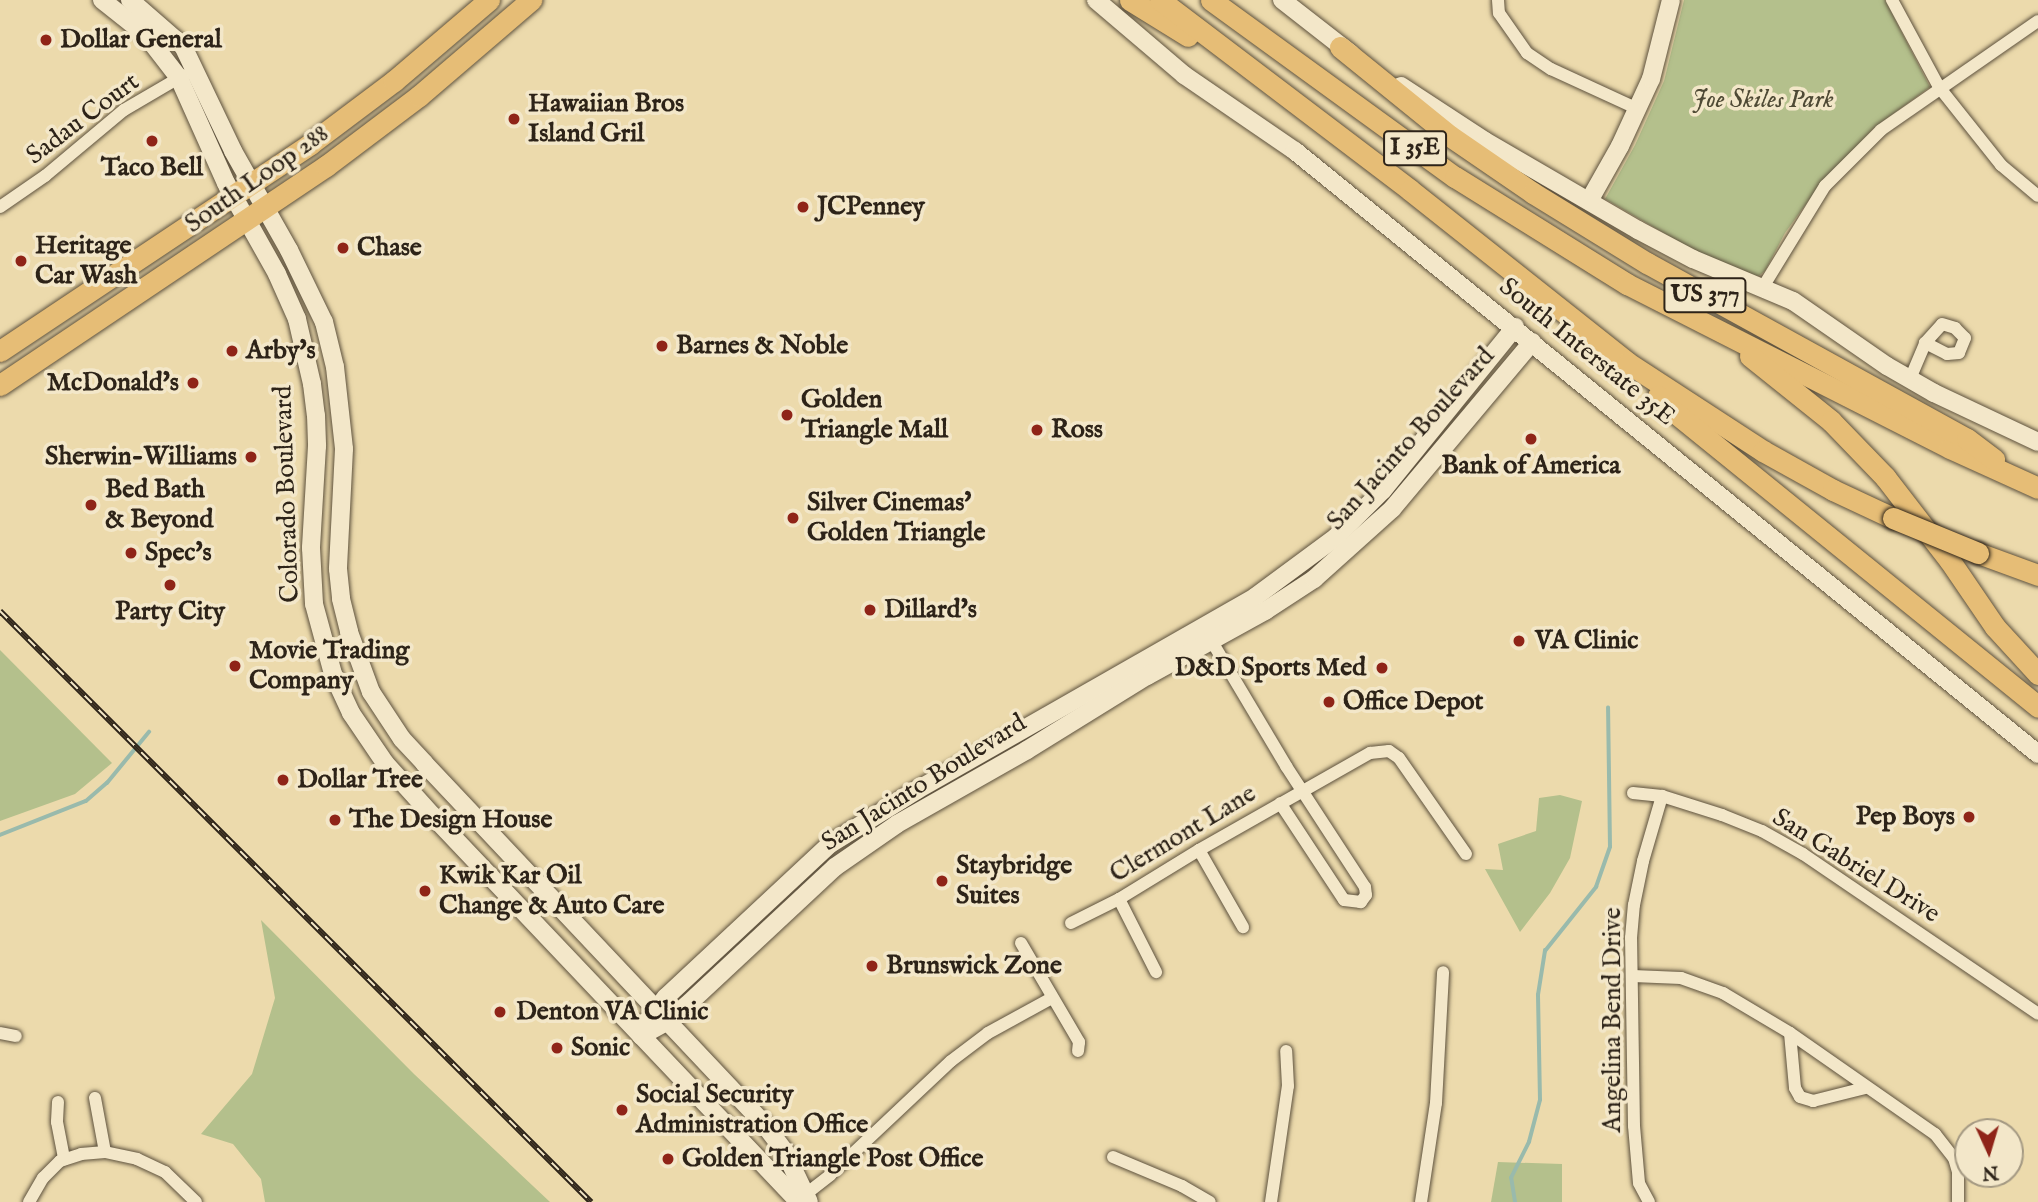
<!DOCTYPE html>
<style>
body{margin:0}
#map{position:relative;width:2038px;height:1202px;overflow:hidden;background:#ecdaac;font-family:"IM FELL English",serif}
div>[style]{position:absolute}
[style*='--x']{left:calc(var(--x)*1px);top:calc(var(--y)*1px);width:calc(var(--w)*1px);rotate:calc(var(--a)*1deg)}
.green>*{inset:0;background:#b4c08c}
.stream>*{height:3.5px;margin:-1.75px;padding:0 1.75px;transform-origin:1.75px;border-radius:1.75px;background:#99baac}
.roads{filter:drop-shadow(0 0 2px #5d513d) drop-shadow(0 0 2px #5d513d)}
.street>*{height:12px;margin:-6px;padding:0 6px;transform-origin:6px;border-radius:6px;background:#f3e7c9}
.secondary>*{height:18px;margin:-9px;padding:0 9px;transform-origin:9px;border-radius:9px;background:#f3e7c9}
.highway>*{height:21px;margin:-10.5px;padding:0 10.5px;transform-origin:10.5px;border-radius:10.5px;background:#e6bd76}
.rail>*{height:6px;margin-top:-3px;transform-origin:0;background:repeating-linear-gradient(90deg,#f3e7c9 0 10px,#2d2318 0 20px);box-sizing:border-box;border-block:2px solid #2d2318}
.bridges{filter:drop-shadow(0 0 2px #2d2318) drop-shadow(0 0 2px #2d2318)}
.highway-bridge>*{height:21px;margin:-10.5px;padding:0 10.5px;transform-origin:10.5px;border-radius:10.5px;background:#e6bd76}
.dots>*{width:19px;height:19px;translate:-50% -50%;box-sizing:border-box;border:4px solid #f3e7c9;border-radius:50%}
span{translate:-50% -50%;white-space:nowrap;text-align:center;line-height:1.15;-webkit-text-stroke:7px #f3e7c9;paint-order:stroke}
.shield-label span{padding:2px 5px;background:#f3e7c9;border:2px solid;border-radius:5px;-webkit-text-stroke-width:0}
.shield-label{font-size:24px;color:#2d2318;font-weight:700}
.poi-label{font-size:26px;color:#2d2318;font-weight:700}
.left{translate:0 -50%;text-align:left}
.right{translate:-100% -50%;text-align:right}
.park-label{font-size:26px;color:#4f4a35;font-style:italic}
.street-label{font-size:26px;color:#2d2318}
.north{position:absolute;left:1954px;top:1118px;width:70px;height:70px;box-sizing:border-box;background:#f3e7c9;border:2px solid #a49982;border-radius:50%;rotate:176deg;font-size:19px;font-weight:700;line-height:28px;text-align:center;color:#2d2318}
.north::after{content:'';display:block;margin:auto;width:24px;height:32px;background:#8f2418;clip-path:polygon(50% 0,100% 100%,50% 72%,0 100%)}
</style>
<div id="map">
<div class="green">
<div style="clip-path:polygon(1684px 0,1885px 0,1930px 87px,1875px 127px,1822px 182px,1785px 233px,1765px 271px,1756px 278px,1695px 251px,1605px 199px,1635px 145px,1664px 81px)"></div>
<div style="clip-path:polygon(0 650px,112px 763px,75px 794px,0 821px)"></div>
<div style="clip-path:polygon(1560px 795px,1582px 801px,1570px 858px,1550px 893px,1520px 932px,1485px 869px,1503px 870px,1498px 844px,1536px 831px,1539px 798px)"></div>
<div style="clip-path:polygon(261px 920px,414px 1074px,550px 1202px,265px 1202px,261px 1179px,233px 1144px,201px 1134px,252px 1074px,275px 998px)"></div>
<div style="clip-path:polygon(1498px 1162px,1562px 1164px,1562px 1202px,1491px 1202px)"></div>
</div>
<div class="stream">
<div style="--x:0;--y:835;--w:92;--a:-21.6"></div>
<div style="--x:86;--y:801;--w:28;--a:-41"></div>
<div style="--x:107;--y:783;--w:66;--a:-50.5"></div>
<div style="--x:1515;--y:1202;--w:24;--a:-99"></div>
<div style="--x:1511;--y:1178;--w:40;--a:-63.4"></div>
<div style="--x:1529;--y:1142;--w:43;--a:-75.3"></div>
<div style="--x:1540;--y:1100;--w:105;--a:-91.1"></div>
<div style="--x:1538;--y:995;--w:45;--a:-81"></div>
<div style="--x:1545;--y:951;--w:82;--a:-51.4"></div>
<div style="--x:1596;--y:887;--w:42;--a:-70.7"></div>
<div style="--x:1610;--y:847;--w:139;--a:-90.8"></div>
</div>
<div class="roads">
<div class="street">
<div style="--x:1498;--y:0;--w:13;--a:86"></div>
<div style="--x:1499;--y:13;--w:49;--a:55"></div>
<div style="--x:1527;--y:53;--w:29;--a:34"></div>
<div style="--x:1551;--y:69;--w:96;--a:24.7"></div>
<div style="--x:1892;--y:0;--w:99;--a:61.6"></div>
<div style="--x:1939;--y:87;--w:100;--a:51.5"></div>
<div style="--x:2001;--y:165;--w:48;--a:40"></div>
<div style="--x:0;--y:207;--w:55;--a:-34.6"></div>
<div style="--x:45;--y:176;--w:103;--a:-39.9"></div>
<div style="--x:124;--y:110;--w:69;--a:-30.3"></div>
<div style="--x:1763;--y:287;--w:119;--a:-58.5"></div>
<div style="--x:1825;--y:186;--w:79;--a:-45"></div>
<div style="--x:1881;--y:130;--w:191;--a:-34.8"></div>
<div style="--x:1942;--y:324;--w:14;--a:17"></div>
<div style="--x:1955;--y:328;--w:14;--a:45"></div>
<div style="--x:1965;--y:338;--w:16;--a:112"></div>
<div style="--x:1959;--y:353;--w:12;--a:175"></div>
<div style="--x:1947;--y:354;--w:25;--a:-153"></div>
<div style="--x:1925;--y:343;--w:25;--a:-48"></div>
<div style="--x:1910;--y:379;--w:39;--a:-67"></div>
<div style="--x:1211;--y:640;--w:147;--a:59.2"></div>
<div style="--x:1286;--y:766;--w:145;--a:56.9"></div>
<div style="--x:1365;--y:887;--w:8;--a:83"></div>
<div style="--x:1366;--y:895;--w:9;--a:126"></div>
<div style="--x:1361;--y:902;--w:17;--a:-173"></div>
<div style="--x:1344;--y:900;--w:116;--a:-123.4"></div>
<div style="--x:1633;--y:793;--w:29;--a:6"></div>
<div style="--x:1662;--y:796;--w:63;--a:17.6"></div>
<div style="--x:1722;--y:815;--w:43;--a:21.8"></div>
<div style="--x:1762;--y:831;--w:47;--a:29.3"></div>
<div style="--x:1803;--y:854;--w:284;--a:34.2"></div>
<div style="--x:1199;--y:850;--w:89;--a:60.3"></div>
<div style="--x:1119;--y:899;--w:82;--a:63.1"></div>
<div style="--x:1071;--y:923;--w:54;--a:-26.6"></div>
<div style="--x:1119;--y:899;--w:94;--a:-31.5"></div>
<div style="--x:1199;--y:850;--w:197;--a:-29.6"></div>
<div style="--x:1370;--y:753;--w:19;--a:-6"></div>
<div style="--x:1389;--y:751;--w:12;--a:35"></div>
<div style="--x:1399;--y:758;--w:117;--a:55.1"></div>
<div style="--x:1021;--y:943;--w:115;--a:59.6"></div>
<div style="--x:1079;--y:1042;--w:9;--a:96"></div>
<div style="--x:1633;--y:976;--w:48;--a:2.4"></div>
<div style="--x:1681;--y:978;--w:45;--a:19.7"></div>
<div style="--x:1723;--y:993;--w:78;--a:30.8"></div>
<div style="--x:1790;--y:1033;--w:177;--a:34.9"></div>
<div style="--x:1935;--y:1134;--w:31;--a:52"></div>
<div style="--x:1954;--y:1158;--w:15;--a:74"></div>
<div style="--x:1958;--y:1172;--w:30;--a:90"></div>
<div style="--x:0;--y:1033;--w:16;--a:11"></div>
<div style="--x:1790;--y:1033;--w:55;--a:84.8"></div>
<div style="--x:1795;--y:1088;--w:10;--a:61"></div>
<div style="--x:1800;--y:1097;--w:14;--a:17"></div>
<div style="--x:1813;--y:1101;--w:54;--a:-14"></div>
<div style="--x:95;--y:1098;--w:55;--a:79.5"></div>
<div style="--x:58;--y:1102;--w:20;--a:93"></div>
<div style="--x:57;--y:1122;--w:38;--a:79"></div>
<div style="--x:1113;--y:1157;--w:75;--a:22.8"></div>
<div style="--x:1182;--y:1186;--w:32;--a:30"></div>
<div style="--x:806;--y:1194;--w:31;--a:-38"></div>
<div style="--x:830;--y:1175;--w:166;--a:-43.3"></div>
<div style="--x:951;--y:1061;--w:46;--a:-37.1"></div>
<div style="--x:988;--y:1033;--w:73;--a:-28.7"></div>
<div style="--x:29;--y:1202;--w:28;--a:-60"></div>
<div style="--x:43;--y:1178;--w:24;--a:-45"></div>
<div style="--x:60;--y:1161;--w:22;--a:-18"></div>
<div style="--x:81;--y:1154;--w:24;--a:-5"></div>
<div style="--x:105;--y:1152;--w:33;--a:12"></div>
<div style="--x:137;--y:1159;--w:31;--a:25"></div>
<div style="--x:165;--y:1172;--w:43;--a:44.1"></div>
<div style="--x:1271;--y:1202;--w:117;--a:-81.7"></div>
<div style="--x:1288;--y:1086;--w:35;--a:-93"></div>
<div style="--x:1421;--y:1202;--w:100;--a:-81.4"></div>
<div style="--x:1436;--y:1103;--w:131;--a:-86.9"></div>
<div style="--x:1649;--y:1202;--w:21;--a:-118"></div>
<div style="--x:1639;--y:1183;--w:57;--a:-95"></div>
<div style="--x:1634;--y:1126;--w:188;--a:-90.9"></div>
<div style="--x:1631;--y:938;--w:33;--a:-85"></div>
<div style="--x:1634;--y:905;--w:45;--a:-78.4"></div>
<div style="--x:1643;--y:861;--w:68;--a:-73.7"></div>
</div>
<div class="secondary">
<div style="--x:102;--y:0;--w:55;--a:38.3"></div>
<div style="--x:145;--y:34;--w:56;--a:52.3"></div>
<div style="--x:179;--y:78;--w:115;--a:65.9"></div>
<div style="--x:226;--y:183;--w:104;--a:60.7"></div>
<div style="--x:277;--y:274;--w:49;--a:66"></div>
<div style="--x:297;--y:319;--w:67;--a:77"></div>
<div style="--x:312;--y:384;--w:31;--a:83"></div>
<div style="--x:316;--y:415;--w:31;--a:88"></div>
<div style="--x:317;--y:446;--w:102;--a:93.4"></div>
<div style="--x:311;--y:548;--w:56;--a:86.9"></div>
<div style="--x:314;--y:604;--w:73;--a:74.8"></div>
<div style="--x:333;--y:674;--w:43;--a:65.2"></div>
<div style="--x:351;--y:713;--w:60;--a:55.8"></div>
<div style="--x:385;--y:763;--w:70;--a:47.9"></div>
<div style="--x:432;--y:815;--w:533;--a:46.52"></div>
<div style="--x:130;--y:0;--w:70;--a:41"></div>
<div style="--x:183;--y:46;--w:116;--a:64.5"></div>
<div style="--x:233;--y:151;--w:114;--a:60.5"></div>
<div style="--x:289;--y:250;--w:80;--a:64.1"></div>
<div style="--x:324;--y:322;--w:46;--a:76.3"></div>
<div style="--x:335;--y:367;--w:82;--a:83.7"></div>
<div style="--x:344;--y:449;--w:120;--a:92.9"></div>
<div style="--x:338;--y:569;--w:30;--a:84"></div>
<div style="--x:341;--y:599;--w:34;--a:76"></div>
<div style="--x:349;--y:632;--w:64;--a:69.9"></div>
<div style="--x:371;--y:692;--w:56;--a:56.6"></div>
<div style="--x:402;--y:739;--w:33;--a:47"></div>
<div style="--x:424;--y:763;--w:496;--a:46.7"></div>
<div style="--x:764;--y:1124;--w:35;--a:53"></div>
<div style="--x:785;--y:1152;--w:55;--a:64.4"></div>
<div style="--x:1096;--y:0;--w:116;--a:40.4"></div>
<div style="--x:1184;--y:75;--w:135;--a:34.4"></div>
<div style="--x:1295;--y:151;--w:957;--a:39.06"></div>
<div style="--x:1282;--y:0;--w:88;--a:38"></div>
<div style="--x:1401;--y:86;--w:100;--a:33.2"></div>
<div style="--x:1485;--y:141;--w:177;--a:30.2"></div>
<div style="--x:1638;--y:230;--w:62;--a:27.8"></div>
<div style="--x:1693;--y:259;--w:108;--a:22.8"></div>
<div style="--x:1793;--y:301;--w:114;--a:34.7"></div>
<div style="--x:1887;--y:366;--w:54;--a:29.9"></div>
<div style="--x:1934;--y:393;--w:115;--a:25.2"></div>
<div style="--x:1589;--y:201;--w:63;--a:-60.6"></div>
<div style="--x:1620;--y:146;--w:74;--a:-65.2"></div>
<div style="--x:1651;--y:79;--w:81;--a:-75.8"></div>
<div style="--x:648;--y:1020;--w:29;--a:-52"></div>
<div style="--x:666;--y:997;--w:224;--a:-43"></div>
<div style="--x:830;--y:844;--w:102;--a:-31.8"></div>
<div style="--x:917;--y:790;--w:389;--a:-29.7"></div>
<div style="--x:1255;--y:597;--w:101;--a:-36.5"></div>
<div style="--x:1336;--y:537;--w:66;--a:-45"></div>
<div style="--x:1383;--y:490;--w:210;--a:-51"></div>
<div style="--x:641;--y:1036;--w:29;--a:-29"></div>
<div style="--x:666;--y:1022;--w:27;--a:-39"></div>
<div style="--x:687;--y:1005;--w:202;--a:-43"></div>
<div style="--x:835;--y:867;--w:75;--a:-34.7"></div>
<div style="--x:897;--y:824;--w:150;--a:-29.6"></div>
<div style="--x:1027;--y:750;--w:141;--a:-31.7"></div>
<div style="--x:1147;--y:676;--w:135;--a:-28.8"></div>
<div style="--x:1265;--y:611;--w:59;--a:-33.1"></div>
<div style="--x:1314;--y:579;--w:105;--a:-41.9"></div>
<div style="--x:1392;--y:509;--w:218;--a:-50"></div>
</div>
<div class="highway">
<div style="--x:1130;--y:0;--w:68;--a:31.8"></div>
<div style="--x:1160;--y:0;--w:314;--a:37.2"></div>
<div style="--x:1410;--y:190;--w:278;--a:38.4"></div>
<div style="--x:1628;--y:363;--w:161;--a:33.1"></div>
<div style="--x:1763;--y:451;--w:80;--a:29.1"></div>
<div style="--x:1833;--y:490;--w:66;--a:25"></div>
<div style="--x:1211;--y:0;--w:301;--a:36"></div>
<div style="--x:1455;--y:177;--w:203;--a:31.9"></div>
<div style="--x:1627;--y:284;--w:362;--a:26.9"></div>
<div style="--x:1950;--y:448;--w:97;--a:24.4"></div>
<div style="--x:1340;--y:47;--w:141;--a:39"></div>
<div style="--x:1450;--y:136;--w:101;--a:34.5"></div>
<div style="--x:1533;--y:193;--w:134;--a:31.6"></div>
<div style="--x:1647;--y:263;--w:365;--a:28.8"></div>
<div style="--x:1967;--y:439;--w:34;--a:37"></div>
<div style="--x:0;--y:351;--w:373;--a:-33.7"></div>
<div style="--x:310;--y:144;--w:105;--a:-36.9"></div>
<div style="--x:394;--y:81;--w:125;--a:-40.5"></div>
<div style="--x:1750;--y:356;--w:104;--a:38.7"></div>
<div style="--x:1831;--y:421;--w:78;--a:46"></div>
<div style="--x:1885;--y:477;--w:106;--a:52.3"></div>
<div style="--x:1950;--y:561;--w:80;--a:55.7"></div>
<div style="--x:1995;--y:627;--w:64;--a:47.5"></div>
<div style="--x:0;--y:385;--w:393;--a:-33.9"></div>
<div style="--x:326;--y:166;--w:116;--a:-37"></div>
<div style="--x:419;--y:96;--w:148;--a:-40.6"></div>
<div style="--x:1658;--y:396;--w:21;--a:45"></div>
<div style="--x:1673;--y:411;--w:470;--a:39"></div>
<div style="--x:1978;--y:553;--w:64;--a:20.1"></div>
</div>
</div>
<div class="rail">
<div style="--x:0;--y:611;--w:836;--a:45"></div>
</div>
<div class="bridges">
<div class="highway-bridge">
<div style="--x:1893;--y:518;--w:92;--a:22.4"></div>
</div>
</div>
<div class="dots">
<div style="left:46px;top:40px;background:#8f2418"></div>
<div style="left:514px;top:119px;background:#8f2418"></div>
<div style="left:152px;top:141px;background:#8f2418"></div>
<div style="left:803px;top:207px;background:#8f2418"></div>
<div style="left:343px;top:248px;background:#8f2418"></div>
<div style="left:21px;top:261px;background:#8f2418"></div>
<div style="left:662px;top:346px;background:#8f2418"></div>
<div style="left:232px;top:351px;background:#8f2418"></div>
<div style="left:193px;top:383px;background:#8f2418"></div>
<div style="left:787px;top:415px;background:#8f2418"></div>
<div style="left:1037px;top:430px;background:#8f2418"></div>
<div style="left:1531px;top:439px;background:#8f2418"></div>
<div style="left:251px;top:457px;background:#8f2418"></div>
<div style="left:91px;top:505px;background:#8f2418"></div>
<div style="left:793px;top:518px;background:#8f2418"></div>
<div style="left:131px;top:553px;background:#8f2418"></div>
<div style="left:170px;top:585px;background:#8f2418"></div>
<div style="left:870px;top:610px;background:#8f2418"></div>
<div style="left:1519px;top:641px;background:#8f2418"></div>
<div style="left:235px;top:666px;background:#8f2418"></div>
<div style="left:1382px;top:668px;background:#8f2418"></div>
<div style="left:1329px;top:702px;background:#8f2418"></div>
<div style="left:283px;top:780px;background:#8f2418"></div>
<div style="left:1969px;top:817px;background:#8f2418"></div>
<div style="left:335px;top:820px;background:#8f2418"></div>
<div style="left:942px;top:881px;background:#8f2418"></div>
<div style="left:425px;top:891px;background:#8f2418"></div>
<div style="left:872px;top:966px;background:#8f2418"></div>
<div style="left:500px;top:1012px;background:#8f2418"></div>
<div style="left:557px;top:1048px;background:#8f2418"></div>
<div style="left:622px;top:1110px;background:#8f2418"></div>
<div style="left:668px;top:1159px;background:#8f2418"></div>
</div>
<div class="shield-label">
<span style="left:1415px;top:148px">I 35E</span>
<span style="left:1705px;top:295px">US 377</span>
</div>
<div class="poi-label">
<span class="left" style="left:60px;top:40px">Dollar General</span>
<span class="left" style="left:528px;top:119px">Hawaiian Bros<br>Island Gril</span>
<span style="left:152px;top:168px">Taco Bell</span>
<span class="left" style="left:817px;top:207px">JCPenney</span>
<span class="left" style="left:35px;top:261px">Heritage<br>Car Wash</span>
<span class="left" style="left:357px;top:248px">Chase</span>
<span class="left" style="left:676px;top:346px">Barnes &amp; Noble</span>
<span class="left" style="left:246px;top:351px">Arby's</span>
<span class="right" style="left:179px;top:383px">McDonald's</span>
<span class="left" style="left:801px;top:415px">Golden<br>Triangle Mall</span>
<span class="left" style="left:1051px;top:430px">Ross</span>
<span class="right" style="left:237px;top:457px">Sherwin-Williams</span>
<span style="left:1531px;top:466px">Bank of America</span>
<span class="left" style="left:105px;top:505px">Bed Bath<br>&amp; Beyond</span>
<span class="left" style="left:807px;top:518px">Silver Cinemas'<br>Golden Triangle</span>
<span class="left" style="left:145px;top:553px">Spec's</span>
<span class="left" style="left:884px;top:610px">Dillard's</span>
<span style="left:170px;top:612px">Party City</span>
<span class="left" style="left:1535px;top:641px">VA Clinic</span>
<span class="left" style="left:249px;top:666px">Movie Trading<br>Company</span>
<span class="right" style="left:1366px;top:668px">D&amp;D Sports Med</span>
<span class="left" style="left:1343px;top:702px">Office Depot</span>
<span class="left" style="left:297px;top:780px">Dollar Tree</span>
<span class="right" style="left:1955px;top:817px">Pep Boys</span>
<span class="left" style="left:349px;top:820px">The Design House</span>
<span class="left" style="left:956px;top:881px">Staybridge<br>Suites</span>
<span class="left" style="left:439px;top:891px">Kwik Kar Oil<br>Change &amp; Auto Care</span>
<span class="left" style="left:886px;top:966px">Brunswick Zone</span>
<span class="left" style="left:516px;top:1012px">Denton VA Clinic</span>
<span class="left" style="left:571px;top:1048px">Sonic</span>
<span class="left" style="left:636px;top:1110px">Social Security<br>Administration Office</span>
<span class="left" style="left:682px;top:1159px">Golden Triangle Post Office</span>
</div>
<div class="park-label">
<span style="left:1763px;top:100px">Joe Skiles Park</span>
</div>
<div class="street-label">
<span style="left:83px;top:119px;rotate:-37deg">Sadau Court</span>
<span style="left:257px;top:179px;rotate:-35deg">South Loop 288</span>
<span style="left:1587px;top:352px;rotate:39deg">South Interstate 35E</span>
<span style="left:1411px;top:439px;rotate:-48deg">San Jacinto Boulevard</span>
<span style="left:287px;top:494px;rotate:-92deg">Colorado Boulevard</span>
<span style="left:924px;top:783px;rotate:-32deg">San Jacinto Boulevard</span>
<span style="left:1183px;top:834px;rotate:-31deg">Clermont Lane</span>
<span style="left:1856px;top:866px;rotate:32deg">San Gabriel Drive</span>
<span style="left:1613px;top:1020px;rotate:-90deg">Angelina Bend Drive</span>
</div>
<div class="north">N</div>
</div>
